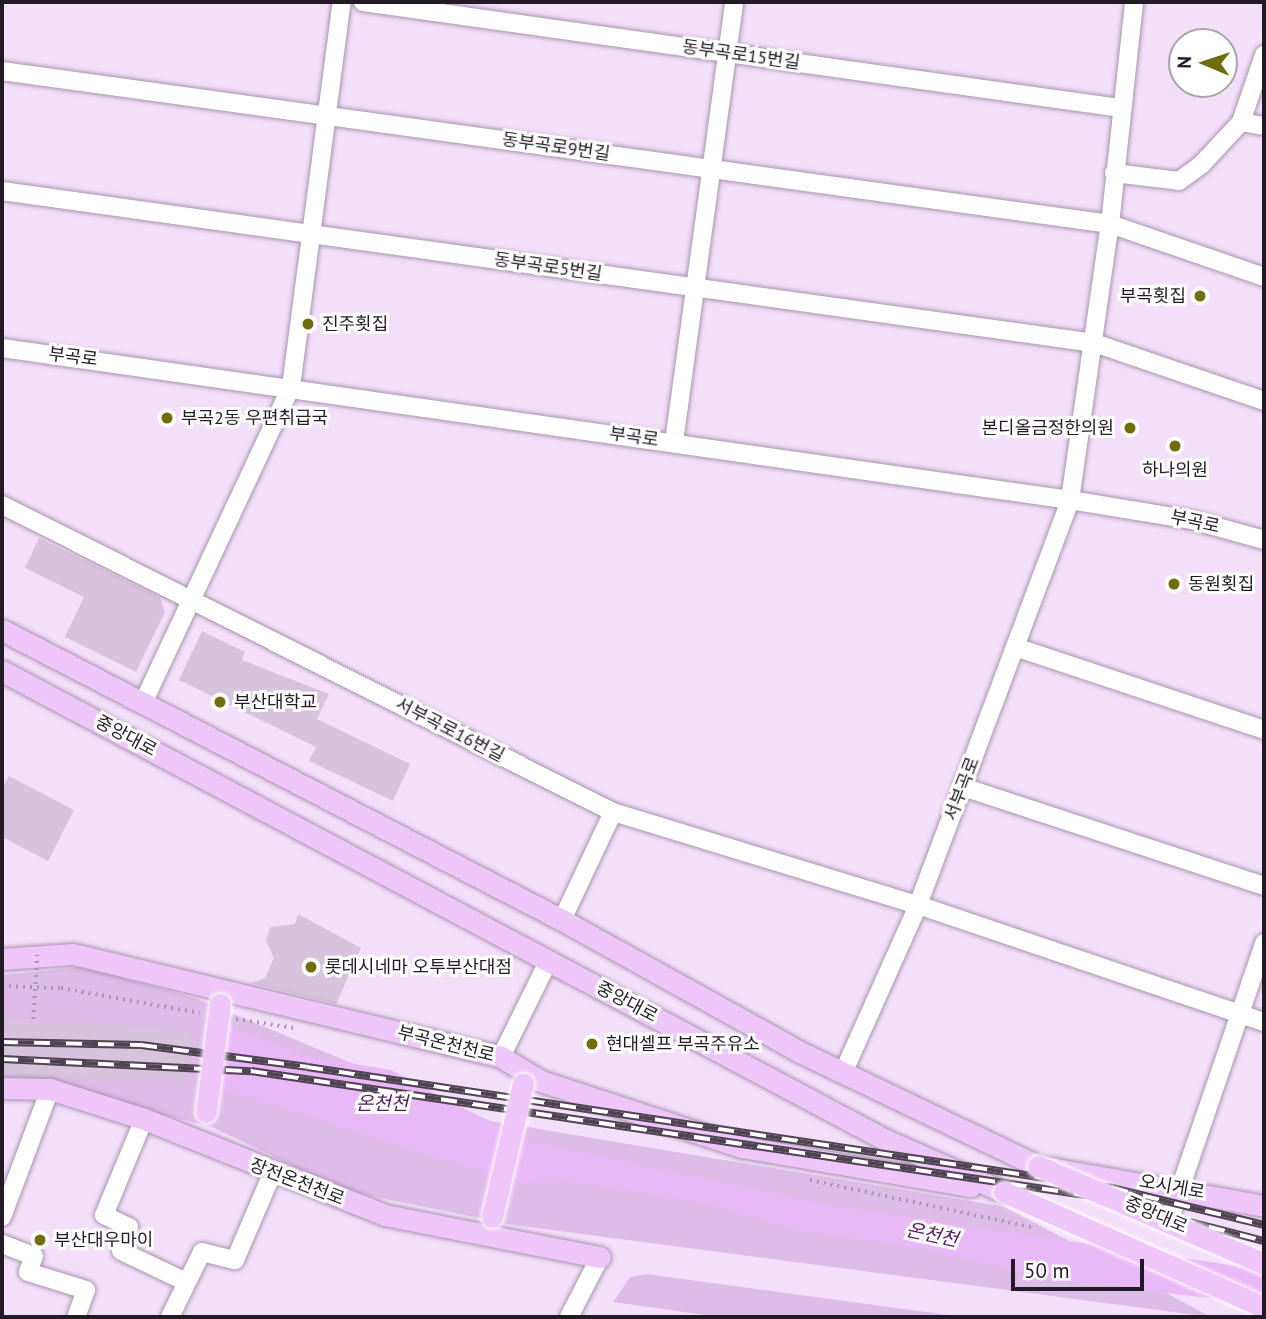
<!DOCTYPE html>
<meta charset="utf-8">
<style>
body{margin:0}
#map{position:relative;width:1266px;height:1319px;overflow:hidden;background:#f4dffa;font-family:"PT Sans","Noto Sans KR",sans-serif}
div>[style]{position:absolute}
[style*='--x']{left:calc(var(--x)*1px);top:calc(var(--y)*1px);width:calc(var(--w)*1px);rotate:calc(var(--a)*1deg)}
.green>*{inset:0;background:#debce8}
.water>*{inset:0;background:#e9b8f7}
.building>*{inset:0;background:#d8c3de}
.path>*{height:3.5px;margin-top:-1.75px;transform-origin:0;background:repeating-linear-gradient(90deg,#aa99ae 0 2px,transparent 0 7px)}
.roads{filter:drop-shadow(0 0 2px #a894ae) drop-shadow(0 0 2px #a894ae)}
.minor>*{height:18px;margin:-9px;padding:0 9px;transform-origin:9px;border-radius:9px;background:#fff}
.major>*{height:21px;margin:-10.5px;padding:0 10.5px;transform-origin:10.5px;border-radius:10.5px;background:#eec6fa}
.rail>*{height:8px;margin-top:-4px;transform-origin:0;background:repeating-linear-gradient(90deg,#fff 0 16px,#4e4351 0 32px);box-sizing:border-box;border-block:2px solid #4e4351}
.path-bridge>*{height:3.5px;margin-top:-1.75px;transform-origin:0;background:repeating-linear-gradient(90deg,#aa99ae 0 2px,transparent 0 7px)}
.bridges{filter:drop-shadow(0 0 2px #fff) drop-shadow(0 0 2px #fff)}
.major-bridge>*{height:21px;margin:-10.5px;padding:0 10.5px;transform-origin:10.5px;border-radius:10.5px;background:#eec6fa}
.dots>*{width:19px;height:19px;translate:-50% -50%;box-sizing:border-box;border:4px solid #fff;border-radius:50%}
span{translate:-50% -50%;white-space:nowrap;text-align:center;line-height:1.15;-webkit-text-stroke:6px #fff;paint-order:stroke}
.street-label{font-size:18px;color:#221a24}
.poi-label{font-size:18px;color:#221a24}
.right{translate:-100% -50%;text-align:right}
.left{translate:0 -50%;text-align:left}
.water-label{font-size:19px;color:#521861;font-style:italic}
.frame{position:absolute;inset:0;border:4px solid #221a24;pointer-events:none}
.north{position:absolute;left:1168px;top:28px;width:70px;height:70px;box-sizing:border-box;background:#fff;border:2px solid #a7a3a7;border-radius:50%;rotate:272deg;font-size:19px;font-weight:700;line-height:28px;text-align:center;color:#221a24}
.north::after{content:'';display:block;margin:auto;width:24px;height:32px;background:#6f6d0e;clip-path:polygon(50% 0,100% 100%,50% 72%,0 100%)}
.scale{position:absolute;left:1011px;top:1259px;width:133px;height:32px;box-sizing:border-box;border:4px solid #221a24;border-top:0;padding-left:9px;font-size:21px;line-height:24px;white-space:nowrap;color:#221a24;-webkit-text-stroke:5px #fff;paint-order:stroke}
</style>
<div id="map">
<div class="green">
<div style="clip-path:polygon(83px 967px,195px 998px,491px 1121px,1005px 1207px,1211px 1317px,514px 1225px,346px 1191px,212px 1127px,72px 1092px,2px 1085px,2px 975px)"></div>
<div style="clip-path:polygon(646px 1274px,963px 1317px,719px 1317px,613px 1302px,630px 1277px)"></div>
</div>
<div class="water">
<div style="clip-path:polygon(227px 1026px,307px 1056px,391px 1070px,524px 1140px,836px 1206px,1264px 1270px,1264px 1305px,1047px 1278px,907px 1246px,797px 1231px,712px 1205px,565px 1181px,519px 1184px,215px 1087px,198px 1059px)"></div>
</div>
<div class="building">
<div style="clip-path:polygon(39px 538px,160px 597px,165px 612px,136px 672px,65px 637px,84px 597px,25px 568px)"></div>
<div style="clip-path:polygon(202px 631px,245px 652px,242px 660px,329px 694px,317px 719px,410px 764px,393px 801px,309px 761px,316px 747px,179px 680px)"></div>
<div style="clip-path:polygon(9px 776px,74px 810px,48px 861px,2px 837px,2px 789px)"></div>
<div style="clip-path:polygon(298px 914px,361px 948px,336px 1004px,251px 983px,265px 978px,274px 958px,266px 940px,270px 927px,295px 924px)"></div>
<div style="clip-path:polygon(2px 1019px,190px 1030px,185px 1081px,2px 1075px)"></div>
</div>
<div class="path">
<div style="--x:2;--y:986;--w:59;--a:1.9"></div>
<div style="--x:61;--y:988;--w:141;--a:10.2"></div>
<div style="--x:236;--y:1019;--w:59;--a:8.8"></div>
<div style="--x:810;--y:1180;--w:231;--a:12"></div>
</div>
<div class="roads">
<div class="minor">
<div style="--x:363;--y:2;--w:764;--a:7.97"></div>
<div style="--x:2;--y:71;--w:1119;--a:7.86"></div>
<div style="--x:1110;--y:224;--w:163;--a:19"></div>
<div style="--x:1241;--y:122;--w:23;--a:10"></div>
<div style="--x:1114;--y:173;--w:65;--a:7"></div>
<div style="--x:1179;--y:181;--w:27;--a:-36"></div>
<div style="--x:1201;--y:165;--w:59;--a:-47.1"></div>
<div style="--x:1241;--y:122;--w:71;--a:-71.1"></div>
<div style="--x:2;--y:191;--w:1103;--a:7.92"></div>
<div style="--x:1094;--y:343;--w:180;--a:18.8"></div>
<div style="--x:2;--y:348;--w:1079;--a:8.1"></div>
<div style="--x:1070;--y:500;--w:124;--a:9.3"></div>
<div style="--x:1192;--y:520;--w:75;--a:15.5"></div>
<div style="--x:674;--y:442;--w:444;--a:-82.2"></div>
<div style="--x:2;--y:505;--w:684;--a:26.68"></div>
<div style="--x:613;--y:812;--w:319;--a:17"></div>
<div style="--x:918;--y:905;--w:365;--a:18.7"></div>
<div style="--x:1015;--y:647;--w:262;--a:18.4"></div>
<div style="--x:143;--y:703;--w:349;--a:-64.9"></div>
<div style="--x:291;--y:387;--w:388;--a:-82.5"></div>
<div style="--x:963;--y:787;--w:317;--a:18.2"></div>
<div style="--x:562;--y:920;--w:119;--a:-64.7"></div>
<div style="--x:501;--y:1057;--w:108;--a:-63.7"></div>
<div style="--x:843;--y:1073;--w:184;--a:-65.9"></div>
<div style="--x:918;--y:905;--w:433;--a:-69.4"></div>
<div style="--x:1070;--y:500;--w:279;--a:-81.8"></div>
<div style="--x:1110;--y:224;--w:223;--a:-83.8"></div>
<div style="--x:144;--y:1119;--w:104;--a:112.6"></div>
<div style="--x:104;--y:1215;--w:28;--a:26"></div>
<div style="--x:129;--y:1227;--w:25;--a:108"></div>
<div style="--x:121;--y:1251;--w:72;--a:25.5"></div>
<div style="--x:2;--y:1217;--w:137;--a:-69.4"></div>
<div style="--x:1169;--y:1221;--w:294;--a:-71.1"></div>
<div style="--x:2;--y:1244;--w:34;--a:21"></div>
<div style="--x:34;--y:1256;--w:17;--a:111"></div>
<div style="--x:28;--y:1272;--w:61;--a:17.2"></div>
<div style="--x:86;--y:1290;--w:29;--a:110"></div>
<div style="--x:170;--y:1317;--w:72;--a:-63.8"></div>
<div style="--x:202;--y:1252;--w:34;--a:14"></div>
<div style="--x:235;--y:1260;--w:94;--a:-66.7"></div>
<div style="--x:569;--y:1317;--w:68;--a:-62.7"></div>
</div>
<div class="major">
<div style="--x:2;--y:630;--w:631;--a:27.38"></div>
<div style="--x:562;--y:920;--w:270;--a:29"></div>
<div style="--x:798;--y:1051;--w:266;--a:25.6"></div>
<div style="--x:1038;--y:1166;--w:230;--a:10"></div>
<div style="--x:2;--y:671;--w:1001;--a:27.95"></div>
<div style="--x:886;--y:1140;--w:129;--a:23.8"></div>
<div style="--x:2;--y:959;--w:71;--a:-4"></div>
<div style="--x:73;--y:954;--w:440;--a:13.5"></div>
<div style="--x:501;--y:1057;--w:47;--a:31"></div>
<div style="--x:541;--y:1081;--w:212;--a:18.2"></div>
<div style="--x:742;--y:1147;--w:232;--a:9.7"></div>
<div style="--x:2;--y:1088;--w:48;--a:1.2"></div>
<div style="--x:50;--y:1089;--w:99;--a:17.7"></div>
<div style="--x:144;--y:1119;--w:259;--a:21.7"></div>
<div style="--x:385;--y:1215;--w:219;--a:11.1"></div>
</div>
</div>
<div class="rail">
<div style="--x:2;--y:1042;--w:139;--a:1.2"></div>
<div style="--x:141;--y:1045;--w:167;--a:7.5"></div>
<div style="--x:307;--y:1067;--w:814;--a:8.55"></div>
<div style="--x:1112;--y:1188;--w:156;--a:13.7"></div>
<div style="--x:2;--y:1059;--w:249;--a:2.8"></div>
<div style="--x:251;--y:1071;--w:843;--a:8.46"></div>
<div style="--x:1085;--y:1195;--w:185;--a:14.4"></div>
</div>
<div class="path-bridge">
<div style="--x:33;--y:1019;--w:64;--a:-86.4"></div>
</div>
<div class="bridges">
<div class="major-bridge">
<div style="--x:206;--y:1112;--w:109;--a:-82.6"></div>
<div style="--x:1038;--y:1166;--w:246;--a:23.4"></div>
<div style="--x:1004;--y:1192;--w:284;--a:23.9"></div>
<div style="--x:492;--y:1217;--w:137;--a:-76.9"></div>
</div>
</div>
<div class="dots">
<div style="left:1200px;top:296px;background:#6f6d0e"></div>
<div style="left:308px;top:324px;background:#6f6d0e"></div>
<div style="left:167px;top:418px;background:#6f6d0e"></div>
<div style="left:1130px;top:428px;background:#6f6d0e"></div>
<div style="left:1175px;top:446px;background:#6f6d0e"></div>
<div style="left:1174px;top:584px;background:#6f6d0e"></div>
<div style="left:220px;top:702px;background:#6f6d0e"></div>
<div style="left:311px;top:967px;background:#6f6d0e"></div>
<div style="left:592px;top:1044px;background:#6f6d0e"></div>
<div style="left:40px;top:1240px;background:#6f6d0e"></div>
</div>
<div class="street-label">
<span style="left:741px;top:55px;rotate:8deg">동부곡로15번길</span>
<span style="left:556px;top:147px;rotate:8deg">동부곡로9번길</span>
<span style="left:548px;top:267px;rotate:8deg">동부곡로5번길</span>
<span style="left:73px;top:357px;rotate:7deg">부곡로</span>
<span style="left:634px;top:437px;rotate:8deg">부곡로</span>
<span style="left:1195px;top:522px;rotate:12deg">부곡로</span>
<span style="left:450px;top:730px;rotate:27deg">서부곡로16번길</span>
<span style="left:126px;top:736px;rotate:28deg">중앙대로</span>
<span style="left:962px;top:789px;rotate:-69deg">서부곡로</span>
<span style="left:627px;top:1002px;rotate:28deg">중앙대로</span>
<span style="left:446px;top:1044px;rotate:14deg">부곡온천천로</span>
<span style="left:297px;top:1182px;rotate:21deg">장전온천천로</span>
<span style="left:1172px;top:1187px;rotate:10deg">오시게로</span>
<span style="left:1156px;top:1215px;rotate:23deg">중앙대로</span>
</div>
<div class="poi-label">
<span class="right" style="left:1186px;top:296px">부곡횟집</span>
<span class="left" style="left:322px;top:324px">진주횟집</span>
<span class="left" style="left:181px;top:418px">부곡2동 우편취급국</span>
<span class="right" style="left:1114px;top:428px">본디올금정한의원</span>
<span style="left:1175px;top:470px">하나의원</span>
<span class="left" style="left:1188px;top:584px">동원횟집</span>
<span class="left" style="left:234px;top:702px">부산대학교</span>
<span class="left" style="left:325px;top:967px">롯데시네마 오투부산대점</span>
<span class="left" style="left:606px;top:1044px">현대셀프 부곡주유소</span>
<span class="left" style="left:54px;top:1240px">부산대우마이</span>
</div>
<div class="water-label">
<span style="left:382px;top:1104px">온천천</span>
<span style="left:932px;top:1235px;rotate:12deg">온천천</span>
</div>
<div class="frame"></div>
<div class="north">N</div>
<div class="scale">50 m</div>
</div>
